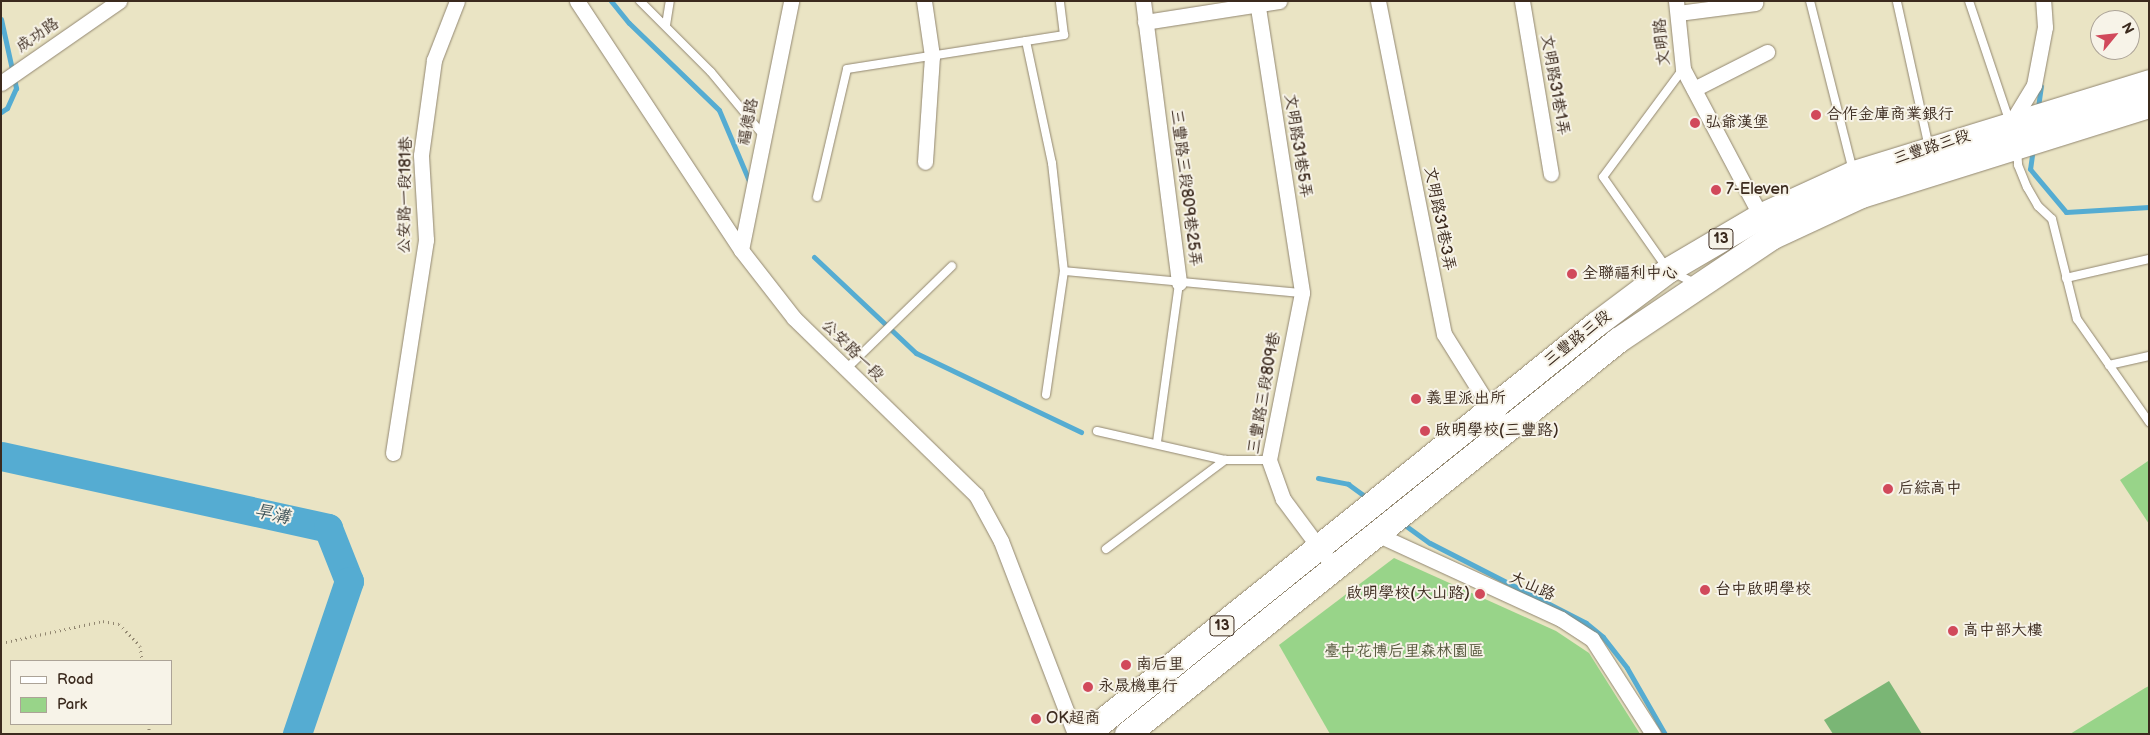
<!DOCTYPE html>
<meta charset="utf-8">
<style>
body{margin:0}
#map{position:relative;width:2150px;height:735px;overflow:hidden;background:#eae4c4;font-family:"Balsamiq Sans","LXGW WenKai TC",sans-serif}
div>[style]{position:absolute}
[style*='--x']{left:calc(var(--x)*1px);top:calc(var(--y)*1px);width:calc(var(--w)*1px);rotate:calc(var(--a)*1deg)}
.green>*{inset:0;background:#98d489}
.forest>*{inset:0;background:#7ab675}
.stream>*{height:5px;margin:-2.5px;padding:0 2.5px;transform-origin:2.5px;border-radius:2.5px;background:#55acd2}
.river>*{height:29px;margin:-14.5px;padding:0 14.5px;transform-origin:14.5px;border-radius:14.5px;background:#55acd2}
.path>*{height:3px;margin-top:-1.5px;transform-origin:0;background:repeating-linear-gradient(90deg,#928771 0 1px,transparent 0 5px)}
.roads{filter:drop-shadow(0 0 1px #928771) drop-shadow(0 0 1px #928771)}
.service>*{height:8px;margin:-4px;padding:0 4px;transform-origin:4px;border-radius:4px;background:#fff}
.minor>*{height:15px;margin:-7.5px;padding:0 7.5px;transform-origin:7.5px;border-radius:7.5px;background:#fff}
.primary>*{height:25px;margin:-12.5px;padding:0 12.5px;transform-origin:12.5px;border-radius:12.5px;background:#fff}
.dots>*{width:14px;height:14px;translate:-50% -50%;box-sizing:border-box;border:2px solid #f7f3e8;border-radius:50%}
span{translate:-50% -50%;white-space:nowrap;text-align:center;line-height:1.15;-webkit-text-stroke:4px #f7f3e8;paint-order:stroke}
.shield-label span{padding:1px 4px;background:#f7f3e8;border:1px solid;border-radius:4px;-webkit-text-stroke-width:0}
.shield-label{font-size:15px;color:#3b2a1e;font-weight:700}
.street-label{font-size:16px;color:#3b2a1e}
.poi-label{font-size:16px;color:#3b2a1e}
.left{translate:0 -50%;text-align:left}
.right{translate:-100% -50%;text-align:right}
.park-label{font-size:16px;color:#525439}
.water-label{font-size:18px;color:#44585d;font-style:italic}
.frame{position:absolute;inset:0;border:2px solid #3b2a1e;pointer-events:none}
.legend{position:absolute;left:10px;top:660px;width:162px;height:65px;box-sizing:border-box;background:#f7f3e8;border:1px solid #aca397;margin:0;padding:6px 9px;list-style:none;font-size:15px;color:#3b2a1e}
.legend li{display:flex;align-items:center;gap:10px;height:25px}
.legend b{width:25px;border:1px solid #aca397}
.north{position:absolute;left:2090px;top:10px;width:50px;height:50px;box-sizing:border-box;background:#f7f3e8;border:1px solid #aca397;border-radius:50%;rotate:62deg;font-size:14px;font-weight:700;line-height:20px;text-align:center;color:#3b2a1e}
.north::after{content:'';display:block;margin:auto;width:18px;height:22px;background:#d1495b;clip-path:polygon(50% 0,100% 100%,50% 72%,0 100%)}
</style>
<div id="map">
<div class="green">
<div style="clip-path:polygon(2148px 461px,2149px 461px,2149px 524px,2120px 480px)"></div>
<div style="clip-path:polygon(1394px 558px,1556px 631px,1589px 653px,1640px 734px,1330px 734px,1279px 645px)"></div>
<div style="clip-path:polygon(2149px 686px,2149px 734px,2070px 734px,2145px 688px)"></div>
</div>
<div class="forest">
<div style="clip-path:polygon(1889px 681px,1922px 734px,1833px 734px,1824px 720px)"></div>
</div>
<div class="stream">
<div style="--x:611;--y:1;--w:28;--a:51"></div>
<div style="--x:629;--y:23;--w:125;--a:44"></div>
<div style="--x:719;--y:110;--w:79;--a:67"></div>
<div style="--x:1;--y:19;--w:71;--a:77.7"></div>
<div style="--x:16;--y:88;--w:22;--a:114"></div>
<div style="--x:7;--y:108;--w:7;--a:146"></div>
<div style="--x:2038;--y:107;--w:21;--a:-82"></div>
<div style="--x:2033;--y:148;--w:21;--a:98"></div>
<div style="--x:2030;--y:169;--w:56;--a:50.1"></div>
<div style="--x:2066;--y:212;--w:83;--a:-3.4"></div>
<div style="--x:814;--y:257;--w:140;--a:43.3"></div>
<div style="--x:916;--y:353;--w:183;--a:25.6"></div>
<div style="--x:1318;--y:478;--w:31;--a:11"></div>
<div style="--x:1348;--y:484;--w:26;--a:36"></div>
<div style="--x:1402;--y:523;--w:34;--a:36"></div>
<div style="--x:1430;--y:543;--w:175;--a:27.1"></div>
<div style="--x:1586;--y:623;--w:22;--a:39"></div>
<div style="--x:1603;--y:637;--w:39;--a:52"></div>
<div style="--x:1627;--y:668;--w:76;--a:60.1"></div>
</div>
<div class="river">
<div style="--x:1;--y:456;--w:335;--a:12.4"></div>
<div style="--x:328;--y:528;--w:57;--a:68.4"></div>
<div style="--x:349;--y:581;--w:162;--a:108.8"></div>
</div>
<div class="path">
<div style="--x:1;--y:643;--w:104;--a:-12.2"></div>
<div style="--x:103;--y:621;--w:16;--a:11"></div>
<div style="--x:119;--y:624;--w:30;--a:46"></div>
<div style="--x:140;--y:646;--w:15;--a:82"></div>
<div style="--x:149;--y:724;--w:10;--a:90"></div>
</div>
<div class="roads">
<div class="service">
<div style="--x:640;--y:1;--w:100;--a:45"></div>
<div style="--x:711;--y:72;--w:83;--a:50.4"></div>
<div style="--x:1810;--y:1;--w:175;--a:75.8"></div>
<div style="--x:1969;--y:1;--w:129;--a:71.4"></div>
<div style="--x:1897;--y:2;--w:148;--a:77.6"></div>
<div style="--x:666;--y:25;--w:24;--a:-81"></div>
<div style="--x:1026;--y:41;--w:125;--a:78"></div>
<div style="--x:1052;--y:163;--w:109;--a:83.7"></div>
<div style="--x:1064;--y:271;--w:125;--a:98.3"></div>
<div style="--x:1683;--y:69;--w:134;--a:126.5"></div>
<div style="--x:1603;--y:177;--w:113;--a:55"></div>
<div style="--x:1668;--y:270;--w:30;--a:26"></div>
<div style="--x:2017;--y:149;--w:16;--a:86"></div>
<div style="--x:2018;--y:165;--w:24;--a:68"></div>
<div style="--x:2027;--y:187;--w:22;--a:60"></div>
<div style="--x:2038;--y:206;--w:19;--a:43"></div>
<div style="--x:2052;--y:219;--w:103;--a:76"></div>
<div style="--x:2077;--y:319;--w:126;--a:55"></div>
<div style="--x:817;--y:197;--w:131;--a:-76.8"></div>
<div style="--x:847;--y:69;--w:220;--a:-8.9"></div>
<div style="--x:1064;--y:35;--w:34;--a:-97"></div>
<div style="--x:1064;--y:271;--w:239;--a:5.3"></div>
<div style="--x:2066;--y:278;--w:85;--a:-12.9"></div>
<div style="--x:2109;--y:365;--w:41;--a:-12.7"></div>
<div style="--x:845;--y:370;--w:149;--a:-44.2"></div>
<div style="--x:1097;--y:431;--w:131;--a:12.8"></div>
<div style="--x:1225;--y:460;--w:44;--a:0"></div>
<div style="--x:1157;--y:442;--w:161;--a:-82.1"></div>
<div style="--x:1106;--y:549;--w:149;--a:-36.8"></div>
</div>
<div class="minor">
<div style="--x:577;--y:1;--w:298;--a:56.6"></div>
<div style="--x:741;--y:250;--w:86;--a:52.1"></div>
<div style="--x:794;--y:318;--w:254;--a:44.2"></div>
<div style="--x:976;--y:495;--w:52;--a:61.5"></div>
<div style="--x:1001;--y:541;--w:207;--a:69"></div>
<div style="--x:924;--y:1;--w:56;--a:81.7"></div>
<div style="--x:932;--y:56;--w:106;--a:93.8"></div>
<div style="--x:1143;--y:1;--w:284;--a:82.7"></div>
<div style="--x:1257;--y:1;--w:295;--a:81.2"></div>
<div style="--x:1302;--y:293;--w:170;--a:101.2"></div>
<div style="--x:1269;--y:460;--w:41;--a:70.3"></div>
<div style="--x:1283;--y:499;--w:87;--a:53.4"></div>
<div style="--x:1378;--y:1;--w:339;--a:78.8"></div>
<div style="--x:1444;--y:334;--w:89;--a:57.9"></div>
<div style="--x:1491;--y:409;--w:23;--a:49"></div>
<div style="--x:1522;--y:1;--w:175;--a:80.5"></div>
<div style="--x:1676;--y:1;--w:68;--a:84.1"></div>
<div style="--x:1683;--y:69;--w:173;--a:62.1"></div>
<div style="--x:1678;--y:13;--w:78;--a:-7.4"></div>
<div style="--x:1145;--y:22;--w:136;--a:-8.9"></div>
<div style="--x:1;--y:83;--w:144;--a:-34.8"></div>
<div style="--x:1694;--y:89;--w:82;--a:-26.9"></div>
<div style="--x:2012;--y:127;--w:4;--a:-104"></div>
<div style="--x:2011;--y:123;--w:44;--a:-58.8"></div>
<div style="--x:2034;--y:85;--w:59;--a:-79.3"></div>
<div style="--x:2045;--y:27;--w:26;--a:-94"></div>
<div style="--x:741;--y:250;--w:254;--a:-78.6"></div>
<div style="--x:393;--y:453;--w:216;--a:-81.2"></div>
<div style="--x:426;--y:240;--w:85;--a:-93.4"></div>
<div style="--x:421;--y:155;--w:96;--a:-82.2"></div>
<div style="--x:434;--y:60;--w:63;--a:-68.7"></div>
<div style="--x:1372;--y:532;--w:208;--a:24.7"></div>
<div style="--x:1561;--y:619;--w:37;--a:33"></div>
<div style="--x:1592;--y:639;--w:113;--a:57.3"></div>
</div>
<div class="primary">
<div style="--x:1086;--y:734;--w:654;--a:-38.8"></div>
<div style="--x:1596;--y:324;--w:90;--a:-36.9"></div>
<div style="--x:1668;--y:270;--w:107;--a:-30.4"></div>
<div style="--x:1760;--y:216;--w:103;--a:-24.6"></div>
<div style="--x:1854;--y:173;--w:309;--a:-17.1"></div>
<div style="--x:1127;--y:734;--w:630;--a:-38.75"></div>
<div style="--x:1618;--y:340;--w:184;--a:-33.9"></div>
<div style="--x:1771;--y:237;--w:99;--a:-25"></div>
<div style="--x:1861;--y:195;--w:302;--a:-17.4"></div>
</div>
</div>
<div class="dots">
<div style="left:1816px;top:115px;background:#d1495b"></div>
<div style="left:1695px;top:123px;background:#d1495b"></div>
<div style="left:1716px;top:190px;background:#d1495b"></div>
<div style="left:1572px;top:274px;background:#d1495b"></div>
<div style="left:1416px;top:399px;background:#d1495b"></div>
<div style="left:1425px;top:431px;background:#d1495b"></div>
<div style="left:1888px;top:489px;background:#d1495b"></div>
<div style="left:1705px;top:590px;background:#d1495b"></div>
<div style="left:1480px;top:594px;background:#d1495b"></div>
<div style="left:1953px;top:631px;background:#d1495b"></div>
<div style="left:1126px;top:665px;background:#d1495b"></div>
<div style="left:1088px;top:687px;background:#d1495b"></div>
<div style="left:1036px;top:719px;background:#d1495b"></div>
</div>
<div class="shield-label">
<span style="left:1721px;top:239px">13</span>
<span style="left:1222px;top:626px">13</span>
</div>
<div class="street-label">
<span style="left:38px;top:36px;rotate:-35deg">成功路</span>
<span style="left:1663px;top:42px;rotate:-96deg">文明路</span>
<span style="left:1554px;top:85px;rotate:80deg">文明路31巷1弄</span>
<span style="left:749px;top:122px;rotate:-79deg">福德路</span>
<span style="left:1297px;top:146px;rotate:81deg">文明路31巷5弄</span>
<span style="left:1932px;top:148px;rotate:-18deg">三豐路三段</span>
<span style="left:1185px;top:188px;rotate:83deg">三豐路三段809巷25弄</span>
<span style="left:406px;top:195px;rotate:-89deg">公安路一段181巷</span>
<span style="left:1439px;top:219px;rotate:79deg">文明路31巷3弄</span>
<span style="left:1578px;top:339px;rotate:-38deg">三豐路三段</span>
<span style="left:852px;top:351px;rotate:45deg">公安路一段</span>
<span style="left:1265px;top:393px;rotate:-80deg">三豐路三段809巷</span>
<span style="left:1532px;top:587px;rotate:24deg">大山路</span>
</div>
<div class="poi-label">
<span class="left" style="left:1826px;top:115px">合作金庫商業銀行</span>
<span class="left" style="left:1705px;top:123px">弘爺漢堡</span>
<span class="left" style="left:1726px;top:190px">7-Eleven</span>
<span class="left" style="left:1582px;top:274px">全聯福利中心</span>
<span class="left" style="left:1426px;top:399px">義里派出所</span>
<span class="left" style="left:1435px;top:431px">啟明學校(三豐路)</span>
<span class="left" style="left:1898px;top:489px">后綜高中</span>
<span class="left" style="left:1715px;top:590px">台中啟明學校</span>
<span class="right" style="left:1470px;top:594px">啟明學校(大山路)</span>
<span class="left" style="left:1963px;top:631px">高中部大樓</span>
<span class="left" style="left:1136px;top:665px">南后里</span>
<span class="left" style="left:1098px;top:687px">永晟機車行</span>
<span class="left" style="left:1046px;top:719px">OK超商</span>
</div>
<div class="park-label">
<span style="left:1404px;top:652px">臺中花博后里森林園區</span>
</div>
<div class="water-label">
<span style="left:272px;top:515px;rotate:12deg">旱溝</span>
</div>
<div class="frame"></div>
<ul class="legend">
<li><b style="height:6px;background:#fff"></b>Road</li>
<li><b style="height:14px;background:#98d489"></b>Park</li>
</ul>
<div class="north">N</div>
</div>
